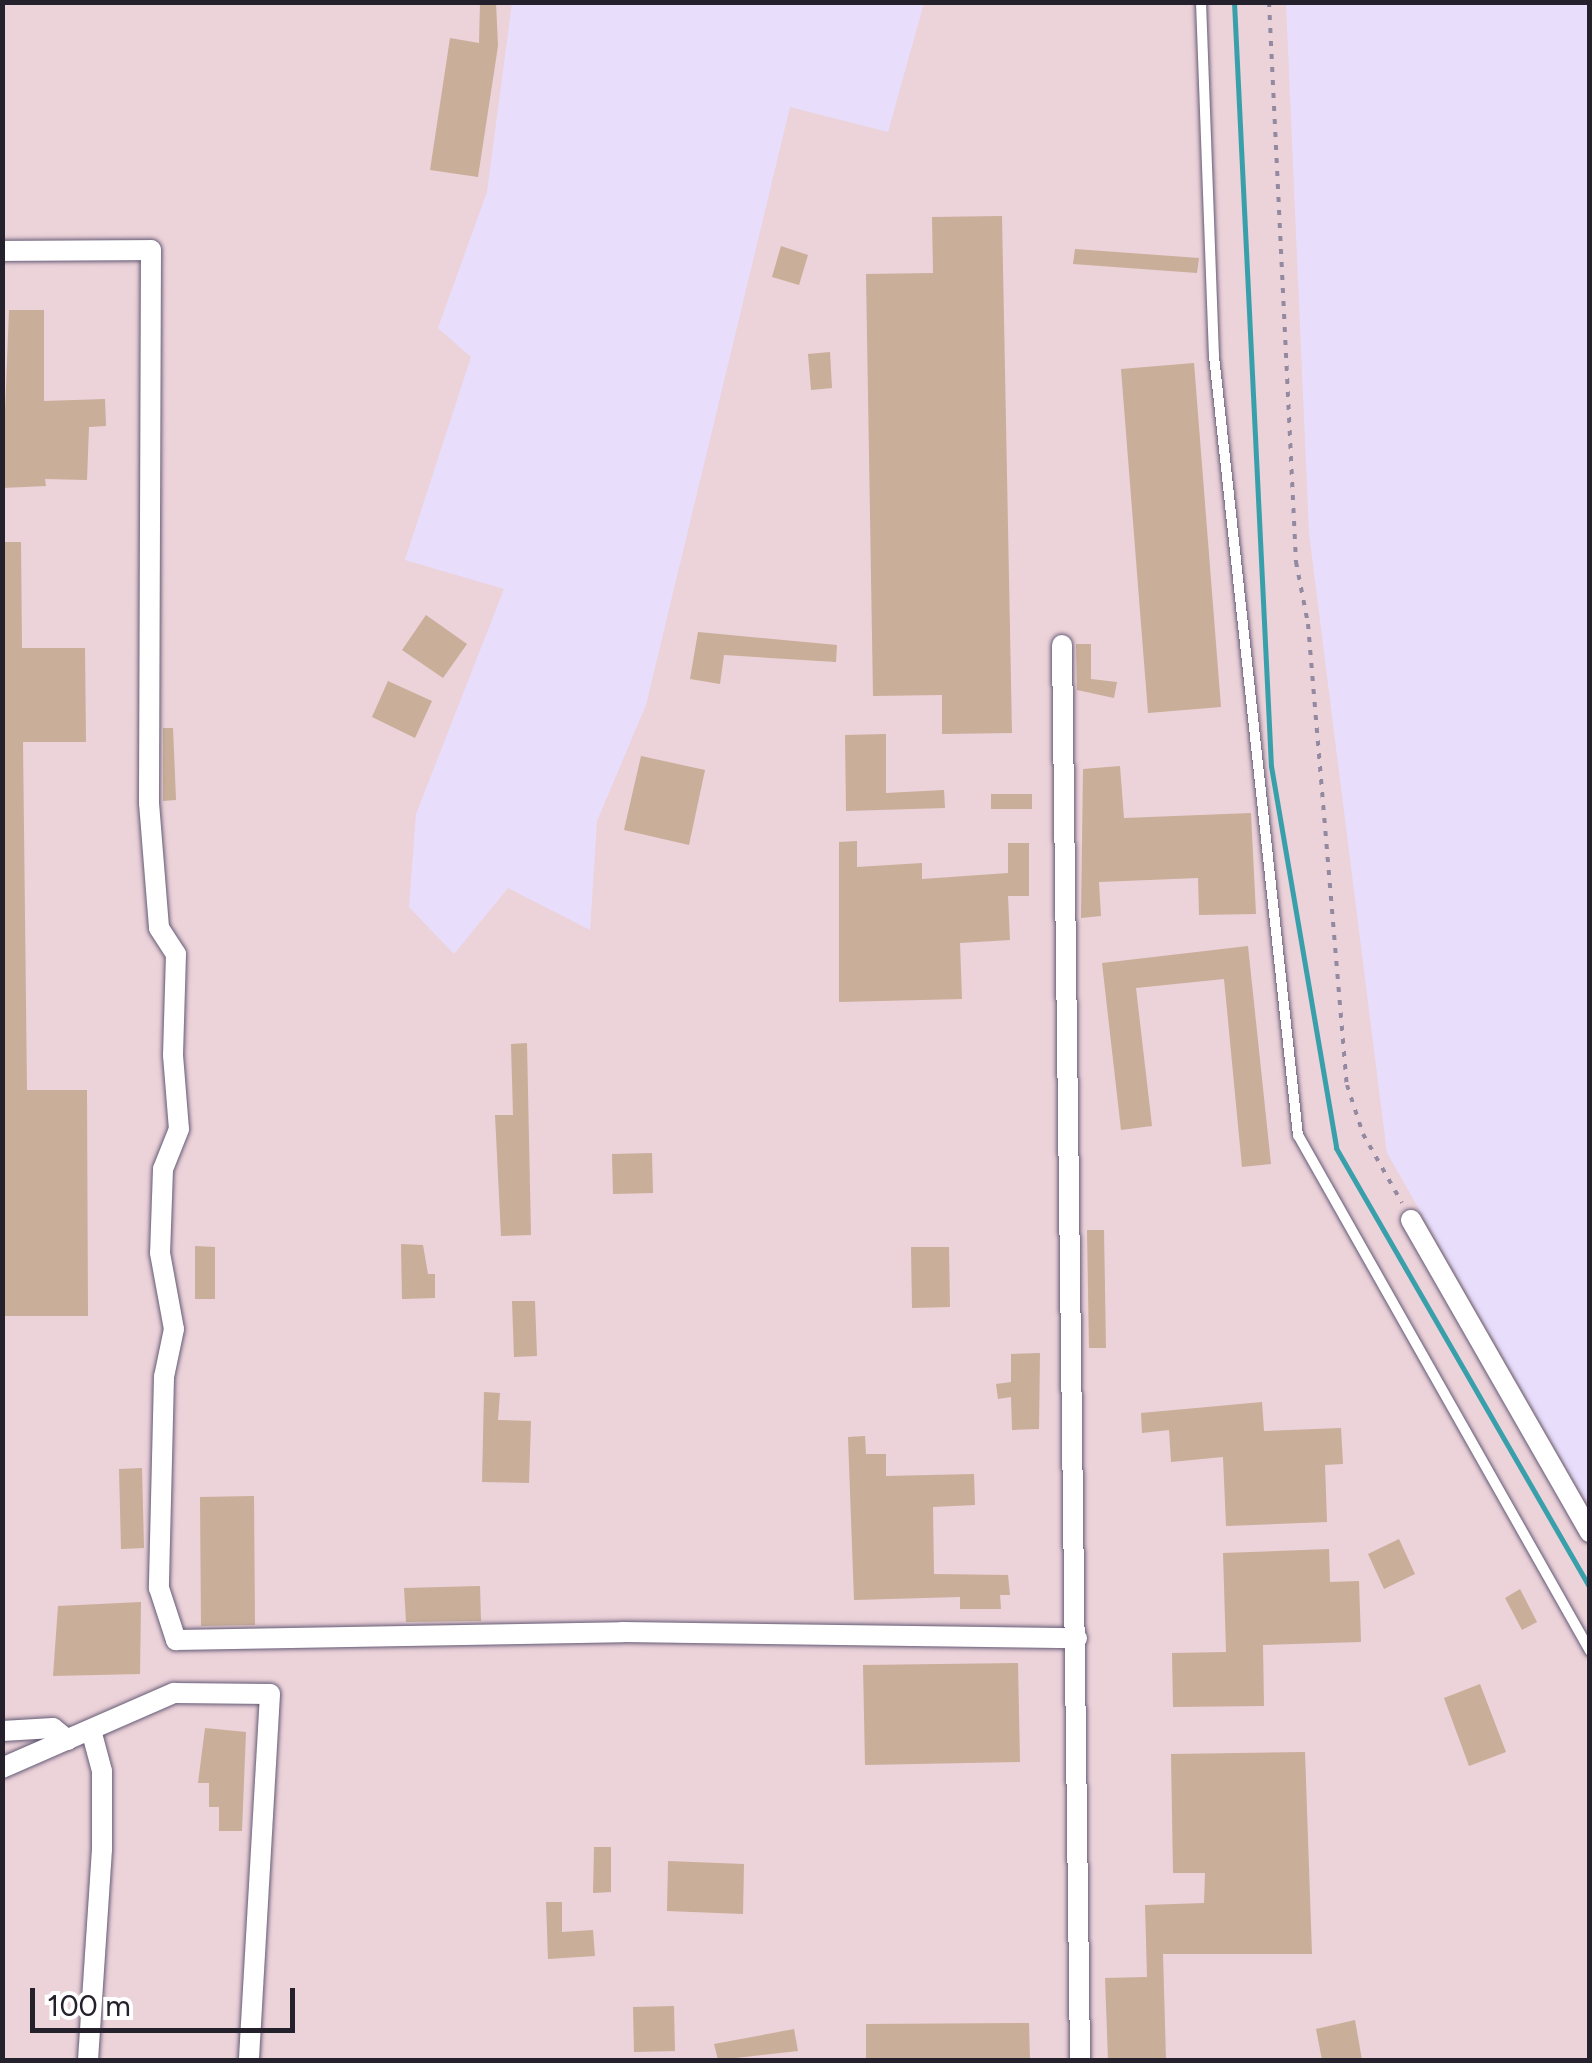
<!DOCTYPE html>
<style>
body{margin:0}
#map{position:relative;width:1592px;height:2063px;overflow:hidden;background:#e8defc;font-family:Figtree,sans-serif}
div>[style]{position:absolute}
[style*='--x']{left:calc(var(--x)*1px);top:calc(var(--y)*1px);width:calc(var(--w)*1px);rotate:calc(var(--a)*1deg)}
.industrial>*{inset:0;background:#ecd2d9}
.stream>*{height:5px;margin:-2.5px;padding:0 2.5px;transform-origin:2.5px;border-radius:2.5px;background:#39a0ab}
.building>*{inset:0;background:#c9ae99}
.path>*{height:4px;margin-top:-2px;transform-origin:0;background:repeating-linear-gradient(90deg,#928aa0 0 5px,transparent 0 13px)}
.roads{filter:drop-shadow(0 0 2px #645b75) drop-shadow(0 0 2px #645b75)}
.service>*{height:10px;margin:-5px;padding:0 5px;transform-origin:5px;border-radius:5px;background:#fff}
.minor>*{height:20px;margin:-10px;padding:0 10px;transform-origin:10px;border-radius:10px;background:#fff}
span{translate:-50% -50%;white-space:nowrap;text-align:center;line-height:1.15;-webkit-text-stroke:8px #fff;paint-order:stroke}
.frame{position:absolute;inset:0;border:5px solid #25212c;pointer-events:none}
.scale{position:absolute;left:30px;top:1988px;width:265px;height:45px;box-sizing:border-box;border:5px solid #25212c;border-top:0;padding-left:12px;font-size:30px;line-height:35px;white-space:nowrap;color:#25212c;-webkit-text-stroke:8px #fff;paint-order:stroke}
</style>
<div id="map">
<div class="industrial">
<div style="clip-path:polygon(3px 3px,512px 3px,487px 192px,438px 328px,471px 357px,405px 560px,504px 589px,416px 814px,409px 907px,454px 954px,508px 888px,590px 930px,597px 821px,646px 705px,790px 107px,888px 132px,924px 3px,1286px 3px,1309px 533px,1387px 1153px,1589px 1506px,1589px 2060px,3px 2060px)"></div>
</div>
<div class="stream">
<div style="--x:1234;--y:2;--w:765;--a:87.23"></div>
<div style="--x:1271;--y:766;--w:387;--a:80.3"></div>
<div style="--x:1336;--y:1148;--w:508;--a:60"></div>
</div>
<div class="building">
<div style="clip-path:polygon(480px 2px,496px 2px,498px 46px,478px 177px,430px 170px,450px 38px,479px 43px)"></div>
<div style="clip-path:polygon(1002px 216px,1012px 733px,942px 734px,942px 695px,873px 696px,866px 274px,933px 273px,932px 217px)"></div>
<div style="clip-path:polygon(781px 246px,808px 255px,799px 285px,772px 277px)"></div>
<div style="clip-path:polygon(1075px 249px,1199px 258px,1197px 273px,1073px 264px)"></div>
<div style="clip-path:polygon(9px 310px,44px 310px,44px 401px,105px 399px,106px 426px,89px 427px,87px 480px,45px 479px,46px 486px,2px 488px)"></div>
<div style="clip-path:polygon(830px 352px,832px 388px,811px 390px,808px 354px)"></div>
<div style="clip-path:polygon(1194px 363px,1221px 707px,1148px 713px,1121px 369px)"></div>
<div style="clip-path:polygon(2px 542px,21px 542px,22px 648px,85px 648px,86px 742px,23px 742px,27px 1090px,87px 1090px,88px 1316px,2px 1316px)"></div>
<div style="clip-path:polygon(426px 615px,467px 644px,443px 678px,402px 650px)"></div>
<div style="clip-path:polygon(698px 632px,837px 645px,836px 662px,724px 655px,720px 684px,690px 679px)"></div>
<div style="clip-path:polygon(1076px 644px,1091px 644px,1091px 679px,1117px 682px,1114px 698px,1077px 690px)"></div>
<div style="clip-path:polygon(388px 681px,432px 701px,415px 738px,372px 717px)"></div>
<div style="clip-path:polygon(163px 728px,173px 728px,176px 800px,163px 801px)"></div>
<div style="clip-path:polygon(886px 734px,886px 793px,944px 790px,945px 808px,846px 811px,845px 735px)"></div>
<div style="clip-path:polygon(641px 756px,705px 770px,689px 845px,624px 830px)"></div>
<div style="clip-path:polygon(1120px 766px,1124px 818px,1251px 813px,1256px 914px,1199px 915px,1198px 878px,1099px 882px,1101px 916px,1081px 918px,1083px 769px)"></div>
<div style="clip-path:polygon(991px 794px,1032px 794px,1032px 809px,991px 809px)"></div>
<div style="clip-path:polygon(857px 841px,857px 867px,922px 863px,922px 879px,1008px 873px,1008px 843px,1029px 843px,1029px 896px,1008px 896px,1010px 940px,960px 943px,962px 999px,839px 1002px,839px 842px)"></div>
<div style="clip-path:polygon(1248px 946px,1271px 1164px,1242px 1167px,1224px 979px,1136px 988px,1152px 1126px,1121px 1130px,1102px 963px)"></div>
<div style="clip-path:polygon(527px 1043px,531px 1235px,501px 1236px,495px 1115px,513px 1115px,511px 1044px)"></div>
<div style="clip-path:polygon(652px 1153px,653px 1193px,613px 1194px,612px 1154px)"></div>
<div style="clip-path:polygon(1087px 1230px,1104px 1230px,1106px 1348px,1089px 1348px)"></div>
<div style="clip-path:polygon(401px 1244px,423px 1245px,428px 1274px,435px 1274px,435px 1298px,402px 1299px)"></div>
<div style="clip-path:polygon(195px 1246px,215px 1247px,215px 1299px,195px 1299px)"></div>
<div style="clip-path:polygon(911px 1247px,949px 1247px,950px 1307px,912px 1308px)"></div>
<div style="clip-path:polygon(512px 1301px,535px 1301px,537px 1356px,514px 1357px)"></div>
<div style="clip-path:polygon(1040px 1353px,1039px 1429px,1012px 1430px,1011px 1397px,998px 1399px,996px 1384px,1011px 1382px,1011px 1354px)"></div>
<div style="clip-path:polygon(484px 1392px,500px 1393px,498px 1420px,531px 1421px,529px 1483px,482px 1482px)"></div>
<div style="clip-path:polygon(1262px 1402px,1264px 1431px,1341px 1428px,1343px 1464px,1325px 1465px,1327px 1522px,1226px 1526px,1223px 1457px,1171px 1462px,1169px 1430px,1142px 1433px,1141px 1413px)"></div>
<div style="clip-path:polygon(865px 1436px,866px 1454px,886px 1454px,886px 1476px,974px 1474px,975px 1505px,933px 1507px,934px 1574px,1008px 1575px,1010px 1595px,1000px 1595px,1001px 1609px,960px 1609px,960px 1597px,854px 1600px,848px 1437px)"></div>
<div style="clip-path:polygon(142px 1468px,144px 1548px,121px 1549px,119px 1469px)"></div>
<div style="clip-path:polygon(254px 1496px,255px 1625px,201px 1626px,200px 1497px)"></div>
<div style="clip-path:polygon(1399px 1539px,1415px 1574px,1384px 1589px,1368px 1554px)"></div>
<div style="clip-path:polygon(1329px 1549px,1330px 1582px,1359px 1581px,1361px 1642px,1263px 1645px,1264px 1706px,1173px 1707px,1172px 1653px,1226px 1652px,1223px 1553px)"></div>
<div style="clip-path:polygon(480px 1586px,481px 1621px,406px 1622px,404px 1588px)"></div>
<div style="clip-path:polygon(1520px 1589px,1537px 1622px,1522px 1630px,1505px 1598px)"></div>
<div style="clip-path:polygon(141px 1602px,140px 1674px,53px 1676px,58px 1606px)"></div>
<div style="clip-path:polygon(1018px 1663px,1020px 1762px,865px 1765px,863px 1665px)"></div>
<div style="clip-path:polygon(1480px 1684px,1506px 1752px,1469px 1766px,1444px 1698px)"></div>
<div style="clip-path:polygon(205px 1728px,246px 1732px,242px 1831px,219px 1831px,219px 1807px,209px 1807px,209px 1783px,198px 1783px)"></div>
<div style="clip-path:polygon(1305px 1752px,1312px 1954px,1163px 1954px,1166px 2060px,1108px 2060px,1105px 1978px,1147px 1977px,1145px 1905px,1204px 1903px,1205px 1873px,1173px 1873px,1171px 1754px)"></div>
<div style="clip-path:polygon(594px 1847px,611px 1847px,611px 1892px,593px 1893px)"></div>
<div style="clip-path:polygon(668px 1861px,744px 1864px,743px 1914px,667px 1911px)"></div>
<div style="clip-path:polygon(546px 1902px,562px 1902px,562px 1932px,593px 1930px,595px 1956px,548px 1959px)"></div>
<div style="clip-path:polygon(674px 2006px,675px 2051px,634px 2052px,633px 2007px)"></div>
<div style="clip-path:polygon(1355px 2020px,1362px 2060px,1322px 2060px,1316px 2029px)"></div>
<div style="clip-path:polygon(1029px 2023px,1030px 2060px,866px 2060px,866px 2024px)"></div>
<div style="clip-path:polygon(794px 2029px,798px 2051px,718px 2060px,714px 2044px)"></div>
</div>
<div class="path">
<div style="--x:1269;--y:2;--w:561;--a:87.24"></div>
<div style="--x:1296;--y:562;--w:63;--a:79"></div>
<div style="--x:1308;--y:624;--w:463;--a:85.2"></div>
<div style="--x:1347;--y:1085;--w:52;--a:71.9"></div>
<div style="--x:1363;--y:1134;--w:79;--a:60.5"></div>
</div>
<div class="roads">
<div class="service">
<div style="--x:1201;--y:2;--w:354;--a:87.9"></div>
<div style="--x:1214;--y:356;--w:784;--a:83.85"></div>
<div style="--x:1298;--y:1135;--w:593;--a:60.49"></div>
</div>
<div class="minor">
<div style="--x:2;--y:251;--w:149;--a:-0.4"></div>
<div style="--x:151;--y:250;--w:553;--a:90.21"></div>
<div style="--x:149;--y:803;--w:125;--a:85.4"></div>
<div style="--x:159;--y:928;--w:31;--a:57"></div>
<div style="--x:176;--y:954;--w:101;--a:91.7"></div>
<div style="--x:173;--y:1055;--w:74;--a:85.4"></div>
<div style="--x:179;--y:1129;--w:43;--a:111.8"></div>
<div style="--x:163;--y:1169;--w:84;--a:92"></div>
<div style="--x:160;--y:1253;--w:77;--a:79.6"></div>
<div style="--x:174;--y:1329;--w:49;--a:101.8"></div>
<div style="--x:164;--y:1377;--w:211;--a:91.4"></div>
<div style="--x:159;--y:1588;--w:55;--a:71.9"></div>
<div style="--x:176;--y:1640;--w:446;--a:-1"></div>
<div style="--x:622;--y:1632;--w:455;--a:0.8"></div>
<div style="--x:1062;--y:645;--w:1415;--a:89.27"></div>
<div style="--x:1411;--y:1220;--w:360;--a:60.2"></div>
<div style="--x:2;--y:1731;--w:51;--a:-3.4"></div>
<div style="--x:53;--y:1728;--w:19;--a:39"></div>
<div style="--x:2;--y:1768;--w:188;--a:-23.6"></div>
<div style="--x:174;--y:1693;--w:96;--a:0.6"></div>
<div style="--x:270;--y:1694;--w:367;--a:93.3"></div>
<div style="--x:88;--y:2060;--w:211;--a:-86.2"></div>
<div style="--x:102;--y:1849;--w:78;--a:-90"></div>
<div style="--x:102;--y:1771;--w:42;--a:-105"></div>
</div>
</div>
<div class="frame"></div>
<div class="scale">100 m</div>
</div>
